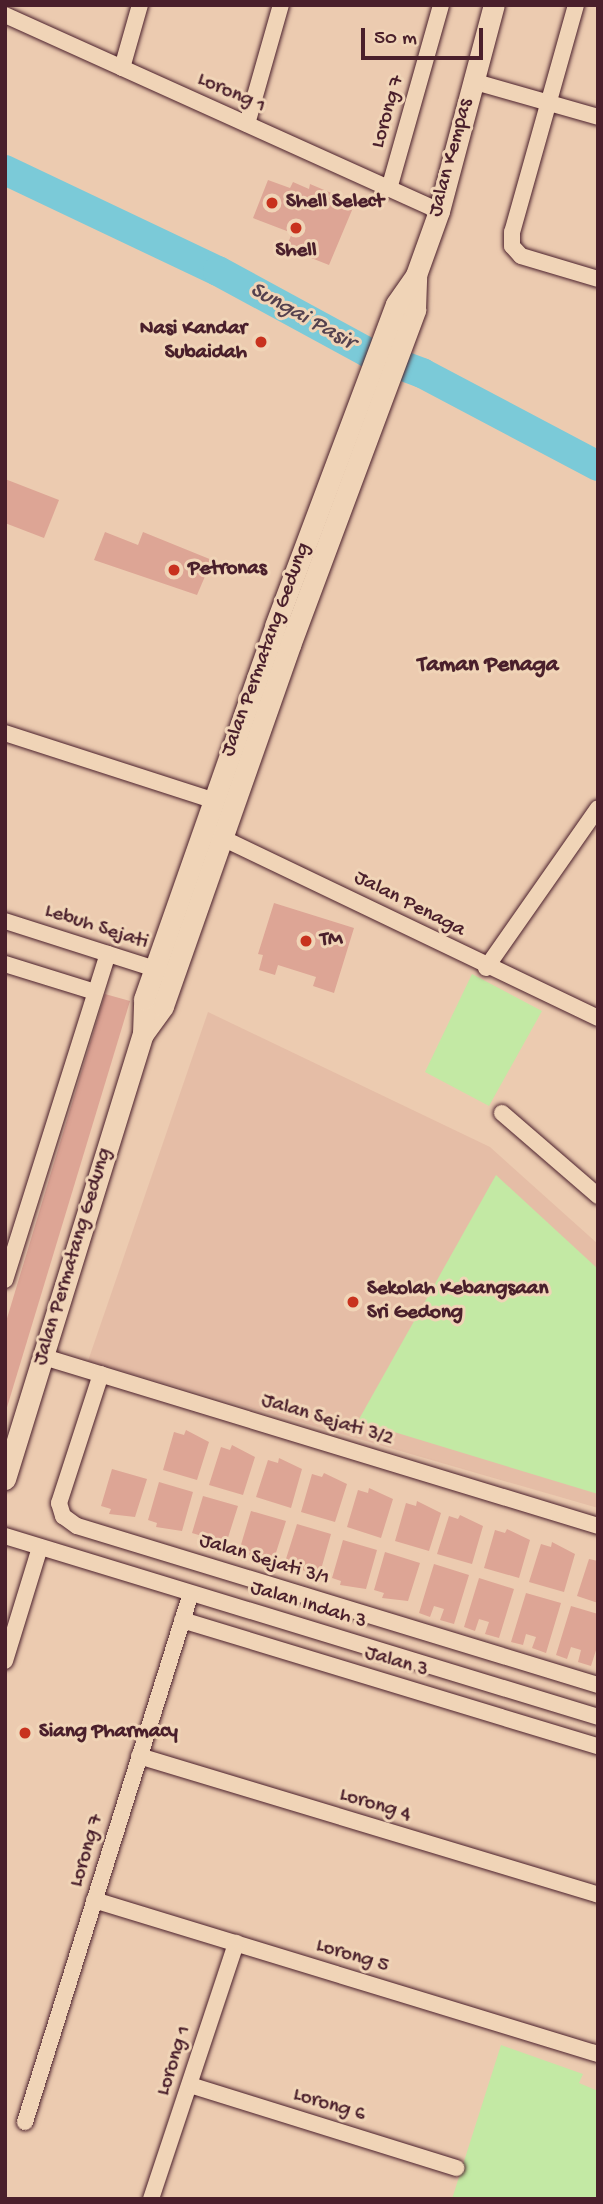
<!DOCTYPE html>
<style>
body{margin:0}
#map{position:relative;width:603px;height:2204px;overflow:hidden;background:#eccbb0;font-family:"Gochi Hand",sans-serif}
div>[style]{position:absolute}
[style*='--x']{left:calc(var(--x)*1px);top:calc(var(--y)*1px);width:calc(var(--w)*1px);rotate:calc(var(--a)*1deg)}
.built>*{inset:0;background:#e5bda6}
.green>*{inset:0;background:#c3e9a4}
.river>*{height:30px;margin:-15px;padding:0 15px;transform-origin:15px;border-radius:15px;background:#7bcad8}
.building>*{inset:0;background:#dda595}
.roads{filter:drop-shadow(0 0 2px #4a1f2b) drop-shadow(0 0 2px #4a1f2b)}
.minor>*{height:16px;margin:-8px;padding:0 8px;transform-origin:8px;border-radius:8px;background:#f0d4b7}
.secondary>*{height:21px;margin:-10.5px;padding:0 10.5px;transform-origin:10.5px;border-radius:10.5px;background:#f0d4b7}
.dots>*{width:19px;height:19px;translate:-50% -50%;box-sizing:border-box;border:4px solid #f0d4b7;border-radius:50%}
span{translate:-50% -50%;white-space:nowrap;text-align:center;line-height:1.15;-webkit-text-stroke:6px #f0d4b7;paint-order:stroke}
.street-label{font-size:21px;color:#4a1f2b}
.poi-label{font-size:21px;color:#4a1f2b;font-weight:700}
.left{translate:0 -50%;text-align:left}
.right{translate:-100% -50%;text-align:right}
.water-label{font-size:23px;color:#54414e;font-style:italic}
.neighbourhood-label{font-size:23px;color:#4a1f2b;font-weight:700}
.frame{position:absolute;inset:0;border:7px solid #4a1f2b;pointer-events:none}
.scale{position:absolute;left:361px;top:28px;width:122px;height:32px;box-sizing:border-box;border:4px solid #4a1f2b;border-top:0;padding-left:9px;font-size:21px;line-height:24px;white-space:nowrap;color:#4a1f2b;-webkit-text-stroke:5px #f0d4b7;paint-order:stroke}
</style>
<div id="map">
<div class="built">
<div style="clip-path:polygon(208px 1012px,490px 1147px,598px 1244px,598px 1508px,88px 1361px)"></div>
</div>
<div class="green">
<div style="clip-path:polygon(472px 974px,542px 1011px,489px 1106px,425px 1072px)"></div>
<div style="clip-path:polygon(496px 1175px,598px 1269px,598px 1494px,358px 1421px)"></div>
<div style="clip-path:polygon(501px 2045px,583px 2074px,579px 2083px,598px 2091px,598px 2199px,452px 2199px)"></div>
</div>
<div class="river">
<div style="--x:5;--y:170;--w:236;--a:25.4"></div>
<div style="--x:218;--y:271;--w:172;--a:28.5"></div>
<div style="--x:369;--y:353;--w:57;--a:20.7"></div>
<div style="--x:422;--y:373;--w:199;--a:27.9"></div>
</div>
<div class="building">
<div style="clip-path:polygon(268px 180px,290px 188px,293px 182px,309px 189px,310px 184px,355px 203px,329px 265px,286px 248px,292px 233px,253px 218px)"></div>
<div style="clip-path:polygon(5px 479px,59px 500px,44px 538px,5px 523px)"></div>
<div style="clip-path:polygon(105px 532px,138px 545px,143px 532px,212px 560px,197px 595px,94px 560px)"></div>
<div style="clip-path:polygon(274px 903px,354px 928px,334px 993px,313px 986px,316px 977px,278px 965px,275px 975px,259px 970px,263px 955px,258px 954px)"></div>
<div style="clip-path:polygon(105px 994px,130px 1001px,5px 1414px,5px 1325px)"></div>
<div style="clip-path:polygon(186px 1430px,209px 1442px,197px 1480px,163px 1470px,174px 1432px,184px 1435px)"></div>
<div style="clip-path:polygon(232px 1445px,255px 1457px,243px 1495px,209px 1485px,221px 1447px,230px 1450px)"></div>
<div style="clip-path:polygon(279px 1458px,302px 1469px,291px 1508px,256px 1497px,268px 1460px,278px 1463px)"></div>
<div style="clip-path:polygon(112px 1469px,147px 1479px,135px 1517px,109px 1514px,111px 1509px,101px 1506px)"></div>
<div style="clip-path:polygon(324px 1473px,347px 1484px,335px 1522px,301px 1512px,312px 1474px,322px 1477px)"></div>
<div style="clip-path:polygon(159px 1482px,193px 1492px,182px 1531px,156px 1527px,157px 1523px,148px 1520px)"></div>
<div style="clip-path:polygon(369px 1488px,393px 1499px,381px 1538px,347px 1527px,358px 1490px,368px 1493px)"></div>
<div style="clip-path:polygon(203px 1496px,238px 1506px,226px 1544px,201px 1541px,202px 1536px,192px 1533px)"></div>
<div style="clip-path:polygon(417px 1501px,441px 1513px,429px 1551px,395px 1541px,406px 1503px,416px 1506px)"></div>
<div style="clip-path:polygon(251px 1511px,286px 1521px,274px 1559px,249px 1556px,250px 1551px,240px 1548px)"></div>
<div style="clip-path:polygon(460px 1515px,483px 1526px,472px 1564px,437px 1554px,449px 1516px,458px 1519px)"></div>
<div style="clip-path:polygon(297px 1524px,331px 1534px,320px 1573px,294px 1569px,295px 1565px,285px 1562px)"></div>
<div style="clip-path:polygon(507px 1529px,530px 1540px,519px 1578px,484px 1568px,495px 1530px,505px 1533px)"></div>
<div style="clip-path:polygon(343px 1540px,377px 1550px,366px 1589px,340px 1585px,341px 1581px,332px 1578px)"></div>
<div style="clip-path:polygon(552px 1542px,575px 1554px,564px 1592px,529px 1582px,541px 1544px,551px 1547px)"></div>
<div style="clip-path:polygon(385px 1552px,420px 1563px,408px 1601px,382px 1598px,384px 1593px,374px 1590px)"></div>
<div style="clip-path:polygon(589px 1559px,598px 1561px,598px 1603px,577px 1596px)"></div>
<div style="clip-path:polygon(434px 1564px,469px 1575px,454px 1624px,440px 1620px,444px 1609px,434px 1606px,430px 1617px,419px 1613px)"></div>
<div style="clip-path:polygon(479px 1578px,514px 1589px,499px 1638px,485px 1634px,489px 1622px,479px 1619px,475px 1631px,464px 1627px)"></div>
<div style="clip-path:polygon(526px 1593px,561px 1603px,546px 1653px,532px 1648px,536px 1637px,526px 1634px,523px 1645px,511px 1642px)"></div>
<div style="clip-path:polygon(571px 1606px,598px 1614px,598px 1644px,591px 1666px,578px 1662px,581px 1650px,571px 1647px,567px 1659px,556px 1655px)"></div>
</div>
<div class="roads">
<div class="minor">
<div style="--x:576;--y:5;--w:236;--a:105.7"></div>
<div style="--x:512;--y:232;--w:14;--a:90"></div>
<div style="--x:512;--y:246;--w:13;--a:48"></div>
<div style="--x:521;--y:256;--w:80;--a:16.6"></div>
<div style="--x:5;--y:15;--w:476;--a:24.3"></div>
<div style="--x:122;--y:68;--w:66;--a:-74.1"></div>
<div style="--x:472;--y:81;--w:131;--a:15.9"></div>
<div style="--x:247;--y:124;--w:124;--a:-74.1"></div>
<div style="--x:389;--y:189;--w:191;--a:-74.2"></div>
<div style="--x:5;--y:733;--w:219;--a:17.9"></div>
<div style="--x:214;--y:834;--w:426;--a:25.6"></div>
<div style="--x:5;--y:921;--w:168;--a:17.7"></div>
<div style="--x:5;--y:964;--w:94;--a:17.3"></div>
<div style="--x:486;--y:968;--w:195;--a:-55"></div>
<div style="--x:502;--y:1113;--w:127;--a:40.8"></div>
<div style="--x:5;--y:1280;--w:342;--a:-72.5"></div>
<div style="--x:44;--y:1357;--w:579;--a:16.96"></div>
<div style="--x:101;--y:1374;--w:136;--a:108"></div>
<div style="--x:59;--y:1503;--w:14;--a:73"></div>
<div style="--x:63;--y:1516;--w:17;--a:36"></div>
<div style="--x:77;--y:1526;--w:545;--a:16.97"></div>
<div style="--x:5;--y:1536;--w:620;--a:16.97"></div>
<div style="--x:182;--y:1620;--w:435;--a:16.9"></div>
<div style="--x:5;--y:1661;--w:119;--a:-72.9"></div>
<div style="--x:139;--y:1756;--w:480;--a:16.8"></div>
<div style="--x:94;--y:1900;--w:527;--a:16.99"></div>
<div style="--x:190;--y:2085;--w:279;--a:17.3"></div>
<div style="--x:25;--y:2122;--w:554;--a:-72.58"></div>
<div style="--x:151;--y:2199;--w:270;--a:-71.6"></div>
</div>
<div class="secondary">
<div style="--x:143;--y:1034;--w:34;--a:-54"></div>
<div style="--x:163;--y:1006;--w:383;--a:-70.6"></div>
<div style="--x:290;--y:645;--w:358;--a:-69.5"></div>
<div style="--x:415;--y:310;--w:35;--a:-88"></div>
<div style="--x:416;--y:275;--w:68;--a:-70.2"></div>
<div style="--x:439;--y:211;--w:213;--a:-75.1"></div>
<div style="--x:5;--y:1479;--w:466;--a:-72.8"></div>
<div style="--x:143;--y:1034;--w:35;--a:-88"></div>
<div style="--x:144;--y:999;--w:395;--a:-70.6"></div>
<div style="--x:275;--y:626;--w:344;--a:-69.4"></div>
<div style="--x:396;--y:304;--w:35;--a:-55"></div>
</div>
</div>
<div class="dots">
<div style="left:272px;top:203px;background:#c8321e"></div>
<div style="left:296px;top:228px;background:#c8321e"></div>
<div style="left:261px;top:342px;background:#c8321e"></div>
<div style="left:174px;top:570px;background:#c8321e"></div>
<div style="left:306px;top:941px;background:#c8321e"></div>
<div style="left:353px;top:1302px;background:#c8321e"></div>
<div style="left:25px;top:1733px;background:#c8321e"></div>
</div>
<div class="street-label">
<span style="left:231px;top:94px;rotate:24deg">Lorong 1</span>
<span style="left:389px;top:112px;rotate:-74deg">Lorong 7</span>
<span style="left:452px;top:158px;rotate:-75deg">Jalan Kempas</span>
<span style="left:267px;top:650px;rotate:-70deg">Jalan Permatang Gedung</span>
<span style="left:409px;top:905px;rotate:27deg">Jalan Penaga</span>
<span style="left:96px;top:928px;rotate:18deg">Lebuh Sejati</span>
<span style="left:74px;top:1257px;rotate:-73deg">Jalan Permatang Gedung</span>
<span style="left:327px;top:1421px;rotate:17deg">Jalan Sejati 3/2</span>
<span style="left:264px;top:1561px;rotate:17deg">Jalan Sejati 3/1</span>
<span style="left:308px;top:1606px;rotate:17deg">Jalan Indah 3</span>
<span style="left:396px;top:1663px;rotate:17deg">Jalan 3</span>
<span style="left:375px;top:1806px;rotate:17deg">Lorong 4</span>
<span style="left:88px;top:1851px;rotate:-73deg">Lorong 7</span>
<span style="left:352px;top:1957px;rotate:17deg">Lorong 5</span>
<span style="left:175px;top:2061px;rotate:-72deg">Lorong 1</span>
<span style="left:329px;top:2106px;rotate:17deg">Lorong 6</span>
</div>
<div class="poi-label">
<span class="left" style="left:286px;top:203px">Shell Select</span>
<span style="left:296px;top:252px">Shell</span>
<span class="right" style="left:247px;top:342px">Nasi Kandar<br>Subaidah</span>
<span class="left" style="left:188px;top:570px">Petronas</span>
<span class="left" style="left:320px;top:941px">TM</span>
<span class="left" style="left:367px;top:1302px">Sekolah Kebangsaan<br>Sri Gedong</span>
<span class="left" style="left:39px;top:1733px">Siang Pharmacy</span>
</div>
<div class="water-label">
<span style="left:302px;top:317px;rotate:29deg">Sungai Pasir</span>
</div>
<div class="neighbourhood-label">
<span style="left:488px;top:666px">Taman Penaga</span>
</div>
<div class="frame"></div>
<div class="scale">50 m</div>
</div>
